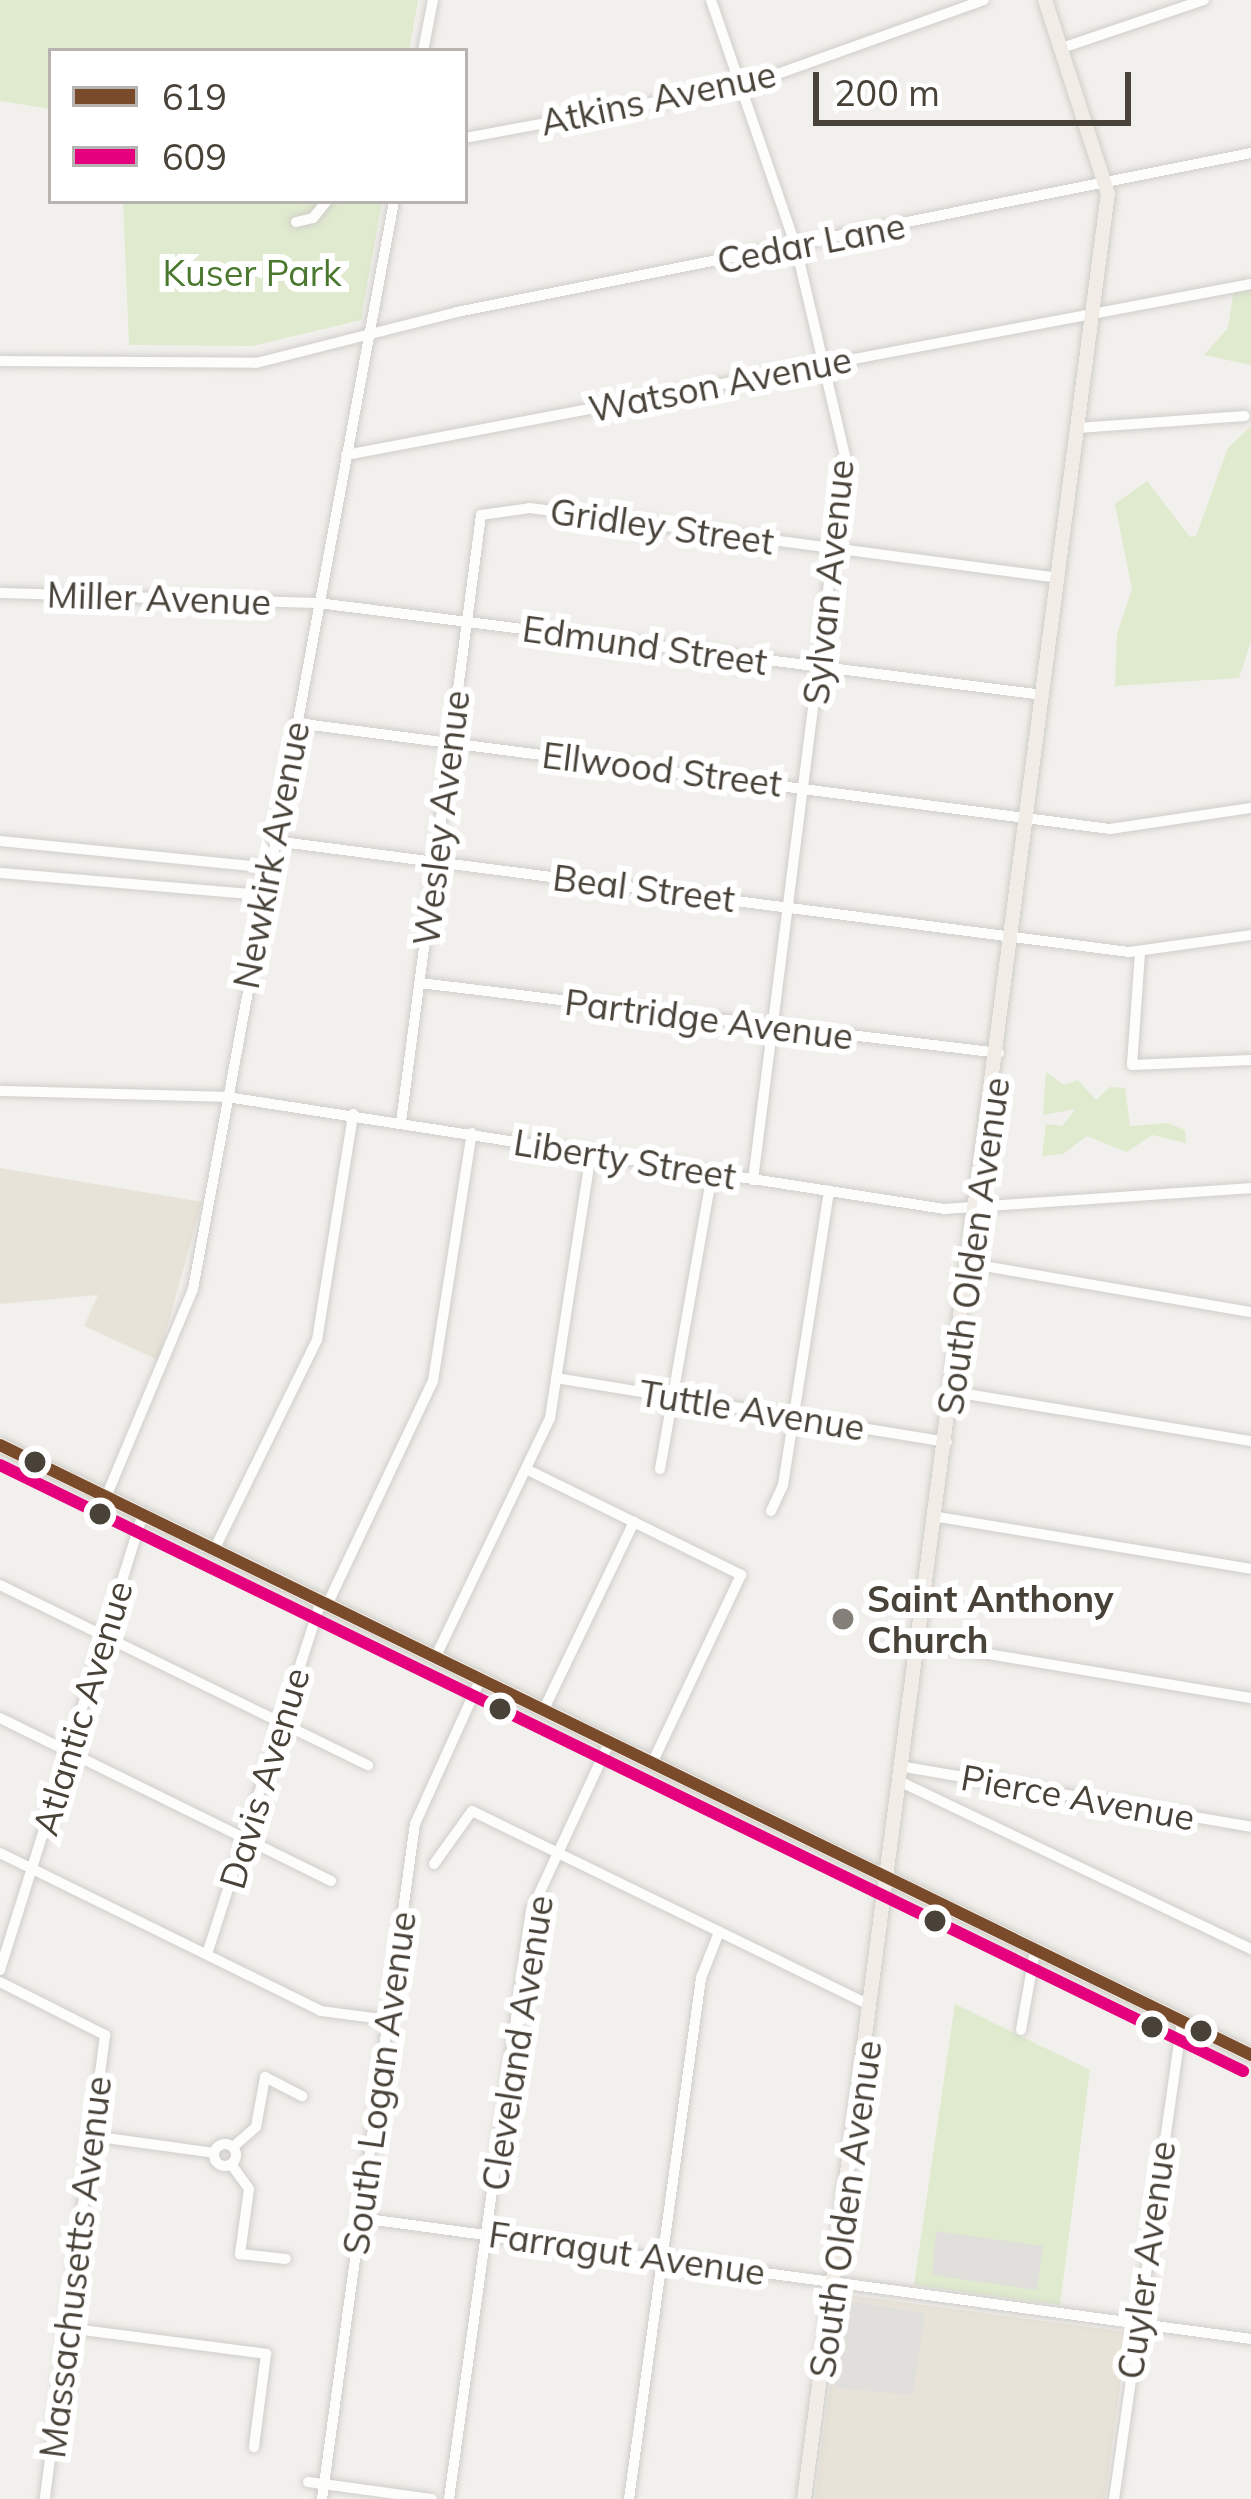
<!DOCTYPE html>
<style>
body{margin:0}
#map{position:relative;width:1251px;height:2499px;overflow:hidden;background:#f2f0ec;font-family:Mulish,sans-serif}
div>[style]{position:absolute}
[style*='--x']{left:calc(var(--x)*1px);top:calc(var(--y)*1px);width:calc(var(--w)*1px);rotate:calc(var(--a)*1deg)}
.education>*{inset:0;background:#e8e3d8}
.green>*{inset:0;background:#dfeace}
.parking>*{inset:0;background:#e1dfdc}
.roads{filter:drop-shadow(0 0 3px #d0ceca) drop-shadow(0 0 3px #d0ceca)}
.minor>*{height:10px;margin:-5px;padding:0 5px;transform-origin:5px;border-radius:5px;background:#fdfdfc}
.minor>.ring{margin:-5px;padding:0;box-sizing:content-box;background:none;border:10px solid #fdfdfc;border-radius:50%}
.major>*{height:14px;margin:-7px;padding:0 7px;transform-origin:7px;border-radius:7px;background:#f1ede6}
.bus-1>*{height:12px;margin:-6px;padding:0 6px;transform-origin:6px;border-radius:6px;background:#7a4b2a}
.bus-2>*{height:12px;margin:-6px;padding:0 6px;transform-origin:6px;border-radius:6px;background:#e5007d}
.dots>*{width:33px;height:33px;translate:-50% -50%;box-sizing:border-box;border:6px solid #fff;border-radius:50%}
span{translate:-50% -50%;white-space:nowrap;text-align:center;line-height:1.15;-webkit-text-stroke:12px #fff;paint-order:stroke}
.street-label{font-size:36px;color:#484239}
.park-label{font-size:36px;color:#4a782e}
.poi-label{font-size:36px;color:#484239;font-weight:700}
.left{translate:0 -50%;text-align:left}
.legend{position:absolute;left:48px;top:48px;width:420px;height:156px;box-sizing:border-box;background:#fff;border:3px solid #b6b3b0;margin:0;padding:15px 21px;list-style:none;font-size:36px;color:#484239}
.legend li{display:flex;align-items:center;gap:24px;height:60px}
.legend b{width:60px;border:3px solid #b6b3b0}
.scale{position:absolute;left:813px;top:72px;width:318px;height:54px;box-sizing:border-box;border:6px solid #484239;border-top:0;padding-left:15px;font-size:36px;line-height:42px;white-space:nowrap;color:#484239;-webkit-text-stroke:9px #fff;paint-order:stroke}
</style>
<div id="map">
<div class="education">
<div style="clip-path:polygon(0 1168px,202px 1202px,158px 1360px,84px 1326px,98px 1295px,0 1304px)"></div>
<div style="clip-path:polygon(842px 2294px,1127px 2332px,1105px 2499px,815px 2499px)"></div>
</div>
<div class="green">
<div style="clip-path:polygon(0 0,418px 0,409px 51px,51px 51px,51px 109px,0 101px)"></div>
<div style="clip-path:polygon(123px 201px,382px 201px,361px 320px,253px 346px,129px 345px)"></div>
<div style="clip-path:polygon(1251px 283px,1251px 365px,1204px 355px,1228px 328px,1234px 290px)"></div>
<div style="clip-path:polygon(1251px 426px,1251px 641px,1239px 678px,1115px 686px,1117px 634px,1132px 589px,1115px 504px,1147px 481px,1190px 537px,1196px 536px,1228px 448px)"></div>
<div style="clip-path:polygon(1046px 1072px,1064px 1085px,1078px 1080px,1096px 1100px,1110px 1087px,1125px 1088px,1130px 1126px,1168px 1123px,1185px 1130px,1186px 1143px,1152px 1135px,1127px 1152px,1087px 1136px,1063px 1154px,1042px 1156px,1046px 1124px,1062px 1126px,1076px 1109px,1043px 1115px)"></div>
<div style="clip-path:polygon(955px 2004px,1090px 2070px,1060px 2305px,914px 2285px)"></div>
</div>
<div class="parking">
<div style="clip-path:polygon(936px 2231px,1043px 2246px,1037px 2290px,932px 2275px)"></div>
<div style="clip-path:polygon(845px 2300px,925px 2313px,913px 2395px,835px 2388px)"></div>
</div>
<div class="roads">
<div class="minor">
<div style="--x:711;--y:0;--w:261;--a:71"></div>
<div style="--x:796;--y:247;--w:215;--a:76.8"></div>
<div style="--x:845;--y:456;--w:730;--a:97.24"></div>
<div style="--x:1062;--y:48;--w:150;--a:-18.7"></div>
<div style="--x:423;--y:51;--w:52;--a:-78.9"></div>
<div style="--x:465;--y:138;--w:281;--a:-10.5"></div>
<div style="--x:741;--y:87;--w:258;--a:-19.7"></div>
<div style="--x:296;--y:222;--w:17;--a:-13"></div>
<div style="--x:313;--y:218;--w:22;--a:-51"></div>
<div style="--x:0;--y:361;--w:256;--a:0.4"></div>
<div style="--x:256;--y:363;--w:207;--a:-14.2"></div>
<div style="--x:457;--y:312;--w:810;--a:-11.32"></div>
<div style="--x:1078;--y:428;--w:167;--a:-4.1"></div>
<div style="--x:346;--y:455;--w:921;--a:-10.7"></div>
<div style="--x:0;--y:593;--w:318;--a:1.8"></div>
<div style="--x:318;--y:603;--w:731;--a:7.23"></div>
<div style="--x:296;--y:723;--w:821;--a:7.42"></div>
<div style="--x:1110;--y:829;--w:143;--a:-8.5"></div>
<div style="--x:0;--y:841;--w:270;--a:5.7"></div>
<div style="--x:274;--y:841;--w:862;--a:7.4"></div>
<div style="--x:1129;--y:952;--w:123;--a:-7.9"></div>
<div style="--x:0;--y:873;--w:264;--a:4.8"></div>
<div style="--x:1140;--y:953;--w:112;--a:94.1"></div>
<div style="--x:1132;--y:1065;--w:119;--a:-2.4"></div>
<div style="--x:420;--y:983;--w:583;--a:6.89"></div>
<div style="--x:0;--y:1091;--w:227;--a:1.5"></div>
<div style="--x:227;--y:1097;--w:727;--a:8.87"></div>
<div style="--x:945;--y:1209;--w:307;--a:-3.9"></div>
<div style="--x:401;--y:1122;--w:612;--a:-82.49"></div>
<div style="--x:481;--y:515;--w:49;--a:-8.1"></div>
<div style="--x:530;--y:508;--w:534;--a:7.54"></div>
<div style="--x:972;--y:1264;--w:283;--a:9.8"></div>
<div style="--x:556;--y:1378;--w:396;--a:9.3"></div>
<div style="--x:954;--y:1392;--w:301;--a:9.4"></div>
<div style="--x:526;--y:1469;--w:240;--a:26.2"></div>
<div style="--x:741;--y:1575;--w:208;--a:115.3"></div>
<div style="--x:660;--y:1469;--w:301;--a:-80"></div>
<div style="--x:106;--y:1497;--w:225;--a:-67.3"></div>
<div style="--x:193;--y:1289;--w:1106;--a:-79.53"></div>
<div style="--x:771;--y:1511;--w:29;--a:-65"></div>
<div style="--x:783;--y:1485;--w:298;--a:-81.1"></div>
<div style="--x:938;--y:1517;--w:317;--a:9.4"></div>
<div style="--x:214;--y:1550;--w:234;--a:-63.9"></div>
<div style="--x:317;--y:1340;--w:229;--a:-80.9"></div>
<div style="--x:0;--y:1585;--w:410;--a:26.1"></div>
<div style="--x:327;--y:1605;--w:248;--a:-64.7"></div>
<div style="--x:433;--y:1381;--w:251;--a:-81.1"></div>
<div style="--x:922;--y:1643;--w:334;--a:9.5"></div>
<div style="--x:435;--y:1658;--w:266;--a:-64.4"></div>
<div style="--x:550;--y:1418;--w:267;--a:-81.2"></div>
<div style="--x:543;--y:1711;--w:210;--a:-64.3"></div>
<div style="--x:0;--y:1718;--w:369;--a:26.2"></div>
<div style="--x:905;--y:1767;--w:351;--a:9.8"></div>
<div style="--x:903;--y:1783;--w:386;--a:25.5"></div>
<div style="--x:0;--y:1853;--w:358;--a:26.2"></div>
<div style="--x:321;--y:2011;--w:69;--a:7.5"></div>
<div style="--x:434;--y:1864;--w:65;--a:-54.4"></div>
<div style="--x:472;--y:1811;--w:444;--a:26"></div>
<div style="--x:207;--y:1954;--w:370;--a:-72.1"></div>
<div style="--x:0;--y:1970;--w:477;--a:-72.6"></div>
<div style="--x:0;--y:1982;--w:118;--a:26.8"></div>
<div style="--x:105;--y:2035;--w:468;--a:97.4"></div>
<div style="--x:1021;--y:2030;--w:80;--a:-80"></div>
<div style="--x:92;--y:2136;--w:123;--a:7.9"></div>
<div class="ring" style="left:214px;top:2144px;width:12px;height:12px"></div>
<div style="--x:233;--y:2147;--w:30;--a:-41"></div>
<div style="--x:256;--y:2127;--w:51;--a:-79.8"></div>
<div style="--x:265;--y:2077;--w:42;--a:27.2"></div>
<div style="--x:231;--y:2164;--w:31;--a:54"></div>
<div style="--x:249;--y:2189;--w:66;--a:97.9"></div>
<div style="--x:240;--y:2254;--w:46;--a:6.2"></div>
<div style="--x:360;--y:2218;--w:899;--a:7.73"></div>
<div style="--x:67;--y:2328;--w:201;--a:7.4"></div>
<div style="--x:266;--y:2354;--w:94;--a:97.4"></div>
<div style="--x:308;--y:2482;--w:125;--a:7.8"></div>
<div style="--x:322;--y:2499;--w:681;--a:-82.16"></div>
<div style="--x:415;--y:1824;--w:158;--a:-65.7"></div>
<div style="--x:449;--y:2499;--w:594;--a:-82.06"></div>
<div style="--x:531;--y:1911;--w:185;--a:-65.1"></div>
<div style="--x:629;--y:2499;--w:526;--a:-82.13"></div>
<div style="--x:701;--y:1978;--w:49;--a:-68.6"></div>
<div style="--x:1114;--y:2499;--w:483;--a:-81.9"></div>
</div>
<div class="major">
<div style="--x:0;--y:1445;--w:1392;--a:25.99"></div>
<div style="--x:804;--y:2499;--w:2325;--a:-82.49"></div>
<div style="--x:1108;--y:194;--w:204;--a:-108"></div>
</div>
</div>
<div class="bus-1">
<div style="--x:0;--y:1445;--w:1392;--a:25.99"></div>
</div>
<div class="bus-2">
<div style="--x:0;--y:1465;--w:1383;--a:25.99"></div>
</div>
<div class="dots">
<div style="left:35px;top:1462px;background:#484239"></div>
<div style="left:100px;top:1514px;background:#484239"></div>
<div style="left:843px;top:1619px;background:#847f78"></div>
<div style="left:500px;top:1709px;background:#484239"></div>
<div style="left:935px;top:1921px;background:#484239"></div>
<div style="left:1152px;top:2027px;background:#484239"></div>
<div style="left:1201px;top:2031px;background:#484239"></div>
</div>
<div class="street-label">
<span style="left:658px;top:98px;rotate:-12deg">Atkins Avenue</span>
<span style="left:811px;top:243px;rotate:-11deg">Cedar Lane</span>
<span style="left:720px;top:384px;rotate:-11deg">Watson Avenue</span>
<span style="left:662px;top:526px;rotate:8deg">Gridley Street</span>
<span style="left:828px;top:582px;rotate:-84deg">Sylvan Avenue</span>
<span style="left:159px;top:598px;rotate:2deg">Miller Avenue</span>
<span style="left:645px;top:645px;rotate:8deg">Edmund Street</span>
<span style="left:662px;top:769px;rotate:7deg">Ellwood Street</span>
<span style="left:441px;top:818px;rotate:-83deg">Wesley Avenue</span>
<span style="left:271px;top:855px;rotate:-79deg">Newkirk Avenue</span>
<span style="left:644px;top:888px;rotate:7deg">Beal Street</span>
<span style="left:709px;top:1019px;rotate:7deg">Partridge Avenue</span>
<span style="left:625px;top:1159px;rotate:9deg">Liberty Street</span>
<span style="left:973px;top:1246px;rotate:-82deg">South Olden Avenue</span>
<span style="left:752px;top:1410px;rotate:9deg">Tuttle Avenue</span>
<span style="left:82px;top:1708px;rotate:-73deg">Atlantic Avenue</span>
<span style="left:264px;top:1778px;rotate:-73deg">Davis Avenue</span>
<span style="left:1078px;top:1797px;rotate:10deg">Pierce Avenue</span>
<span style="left:517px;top:2043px;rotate:-81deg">Cleveland Avenue</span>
<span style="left:379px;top:2083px;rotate:-82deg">South Logan Avenue</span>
<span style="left:845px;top:2209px;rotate:-82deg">South Olden Avenue</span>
<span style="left:627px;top:2253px;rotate:8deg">Farragut Avenue</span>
<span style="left:1146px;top:2260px;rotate:-82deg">Cuyler Avenue</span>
<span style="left:75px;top:2267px;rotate:-83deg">Massachusetts Avenue</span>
</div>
<div class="park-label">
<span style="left:252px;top:273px">Kuser Park</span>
</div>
<div class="poi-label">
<span class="left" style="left:867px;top:1619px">Saint Anthony<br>Church</span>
</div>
<ul class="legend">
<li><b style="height:15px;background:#7a4b2a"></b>619</li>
<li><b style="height:15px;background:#e5007d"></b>609</li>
</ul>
<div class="scale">200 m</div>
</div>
